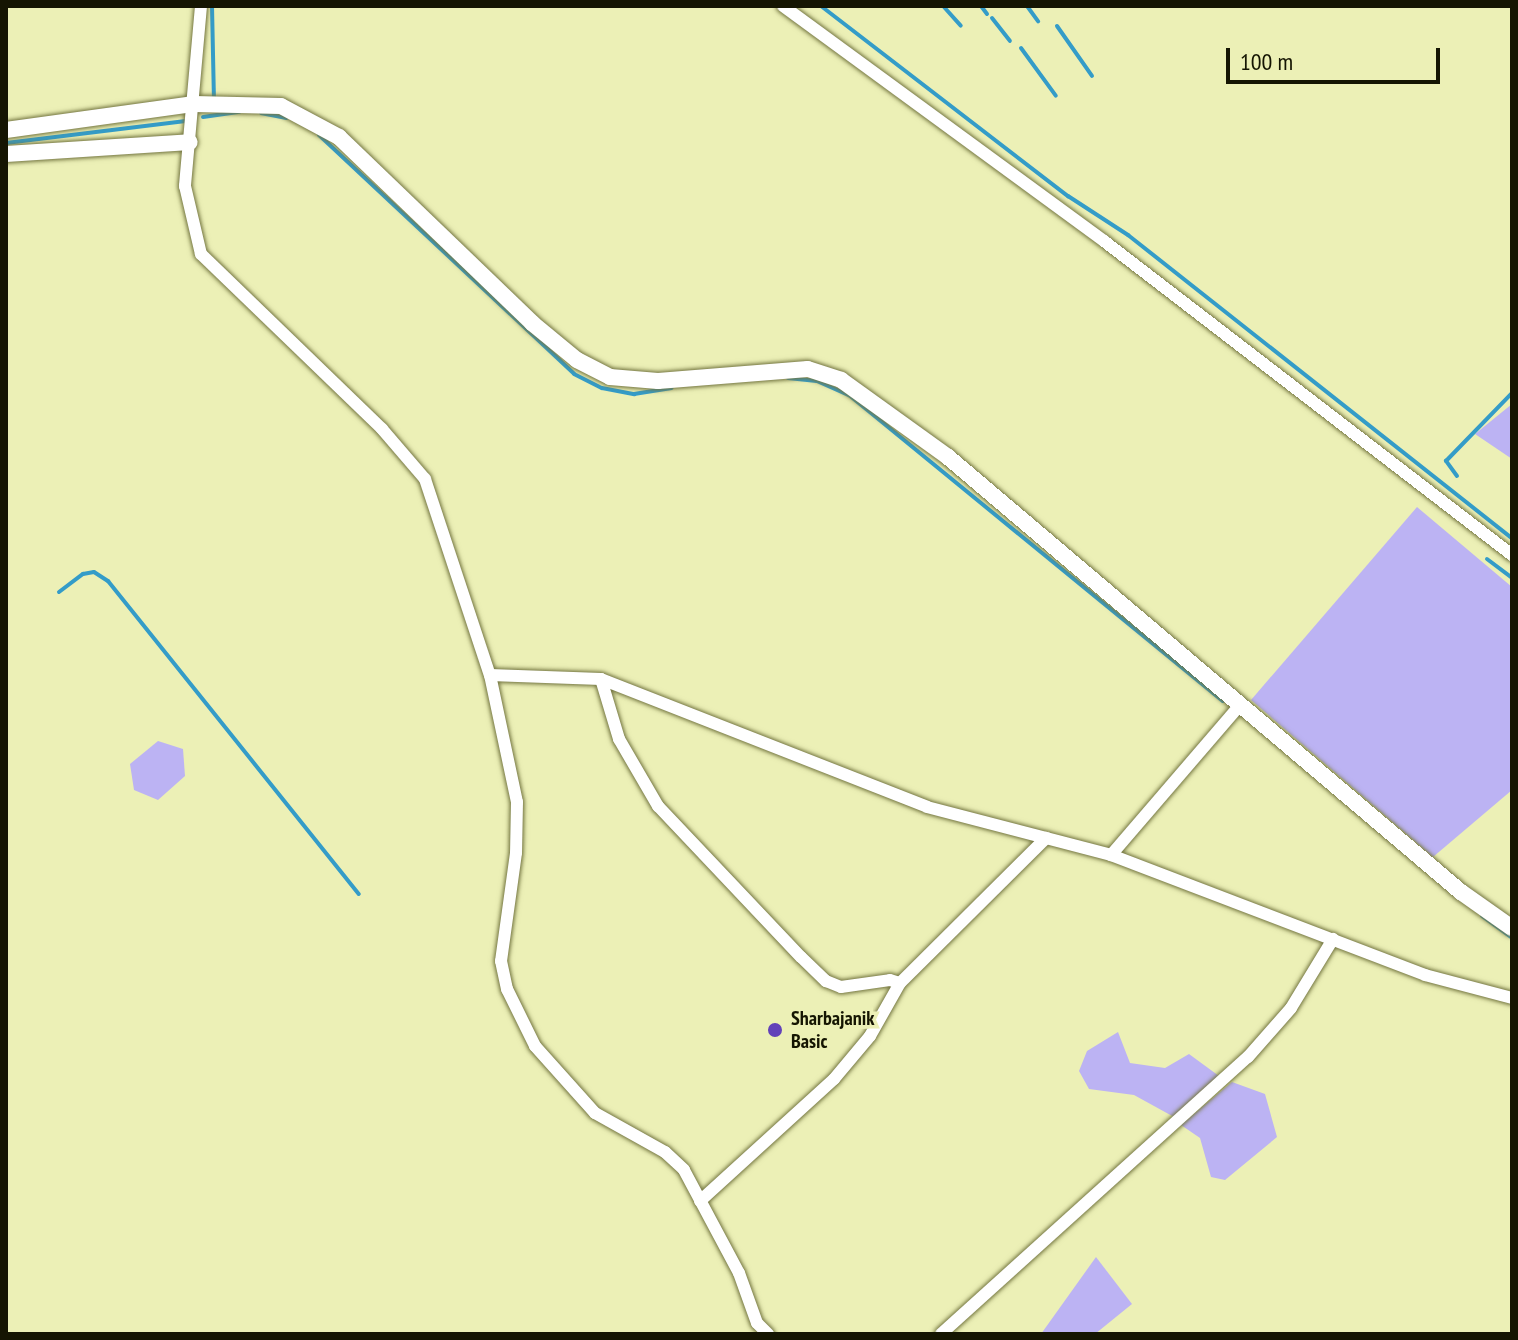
<!DOCTYPE html>
<style>
body{margin:0}
#map{position:relative;width:1518px;height:1340px;overflow:hidden;background:#ecf0b6;font-family:"PT Sans Narrow",sans-serif}
div>[style]{position:absolute}
[style*='--x']{left:calc(var(--x)*1px);top:calc(var(--y)*1px);width:calc(var(--w)*1px);rotate:calc(var(--a)*1deg)}
.green>*{inset:0;background:#bcb3f3}
.stream>*{height:4px;margin:-2px;padding:0 2px;transform-origin:2px;border-radius:2px;background:#349cc8}
.roads{filter:drop-shadow(0 0 2px #747641) drop-shadow(0 0 2px #747641)}
.minor>*{height:12px;margin:-6px;padding:0 6px;transform-origin:6px;border-radius:6px;background:#fff}
.tertiary>*{height:16px;margin:-8px;padding:0 8px;transform-origin:8px;border-radius:8px;background:#fff}
.dots>*{width:22px;height:22px;translate:-50% -50%;box-sizing:border-box;border:4px solid #ecf0b6;border-radius:50%}
span{translate:-50% -50%;white-space:nowrap;text-align:center;line-height:1.15;-webkit-text-stroke:7px #ecf0b6;paint-order:stroke}
.poi-label{font-size:20px;color:#151502;font-weight:700}
.left{translate:0 -50%;text-align:left}
.frame{position:absolute;inset:0;border:8px solid #151502;pointer-events:none}
.scale{position:absolute;left:1226px;top:48px;width:214px;height:36px;box-sizing:border-box;border:4px solid #151502;border-top:0;padding-left:10px;font-size:24px;line-height:28px;white-space:nowrap;color:#151502;-webkit-text-stroke:6px #ecf0b6;paint-order:stroke}
</style>
<div id="map">
<div class="green">
<div style="clip-path:polygon(1512px 404px,1512px 459px,1475px 434px)"></div>
<div style="clip-path:polygon(1417px 507px,1512px 587px,1512px 790px,1433px 857px,1251px 700px)"></div>
<div style="clip-path:polygon(158px 741px,183px 749px,185px 776px,158px 800px,134px 790px,130px 764px)"></div>
<div style="clip-path:polygon(1118px 1032px,1130px 1063px,1165px 1068px,1189px 1054px,1219px 1076px,1174px 1117px,1134px 1095px,1089px 1089px,1079px 1071px,1087px 1051px)"></div>
<div style="clip-path:polygon(1232px 1082px,1265px 1094px,1277px 1137px,1225px 1180px,1211px 1177px,1200px 1138px,1181px 1125px)"></div>
<div style="clip-path:polygon(1096px 1257px,1132px 1304px,1095px 1334px,1041px 1334px)"></div>
</div>
<div class="stream">
<div style="--x:212;--y:6;--w:92;--a:88.8"></div>
<div style="--x:821;--y:6;--w:312;--a:37.6"></div>
<div style="--x:1068;--y:196;--w:72;--a:33"></div>
<div style="--x:1128;--y:235;--w:489;--a:38.3"></div>
<div style="--x:981;--y:6;--w:10;--a:53"></div>
<div style="--x:1027;--y:6;--w:19;--a:54"></div>
<div style="--x:944;--y:7;--w:25;--a:48"></div>
<div style="--x:992;--y:18;--w:29;--a:52"></div>
<div style="--x:1057;--y:26;--w:61;--a:55"></div>
<div style="--x:1021;--y:48;--w:59;--a:53.9"></div>
<div style="--x:261;--y:113;--w:26;--a:11"></div>
<div style="--x:203;--y:117;--w:37;--a:-8"></div>
<div style="--x:319;--y:135;--w:349;--a:43.1"></div>
<div style="--x:574;--y:374;--w:31;--a:27"></div>
<div style="--x:602;--y:388;--w:33;--a:11"></div>
<div style="--x:634;--y:394;--w:38;--a:-9"></div>
<div style="--x:6;--y:143;--w:181;--a:-7"></div>
<div style="--x:788;--y:378;--w:29;--a:6"></div>
<div style="--x:817;--y:381;--w:35;--a:24"></div>
<div style="--x:849;--y:395;--w:483;--a:39.3"></div>
<div style="--x:1457;--y:476;--w:19;--a:-126"></div>
<div style="--x:1446;--y:461;--w:95;--a:-45.9"></div>
<div style="--x:1487;--y:559;--w:31;--a:37"></div>
<div style="--x:59;--y:592;--w:30;--a:-37"></div>
<div style="--x:83;--y:574;--w:11;--a:-10"></div>
<div style="--x:94;--y:572;--w:17;--a:33"></div>
<div style="--x:108;--y:581;--w:401;--a:51.3"></div>
<div style="--x:1482;--y:916;--w:37;--a:36"></div>
</div>
<div class="roads">
<div class="minor">
<div style="--x:201;--y:6;--w:181;--a:95.1"></div>
<div style="--x:185;--y:186;--w:70;--a:76.8"></div>
<div style="--x:201;--y:254;--w:252;--a:44"></div>
<div style="--x:382;--y:429;--w:66;--a:49.3"></div>
<div style="--x:425;--y:479;--w:206;--a:71.7"></div>
<div style="--x:490;--y:675;--w:111;--a:2.1"></div>
<div style="--x:601;--y:679;--w:350;--a:21.4"></div>
<div style="--x:927;--y:807;--w:190;--a:14.6"></div>
<div style="--x:1111;--y:855;--w:336;--a:20.9"></div>
<div style="--x:1425;--y:975;--w:90;--a:14.8"></div>
<div style="--x:783;--y:6;--w:398;--a:36.2"></div>
<div style="--x:1104;--y:241;--w:515;--a:37.58"></div>
<div style="--x:490;--y:675;--w:130;--a:78"></div>
<div style="--x:517;--y:802;--w:51;--a:91.1"></div>
<div style="--x:516;--y:853;--w:109;--a:97.9"></div>
<div style="--x:501;--y:961;--w:29;--a:78"></div>
<div style="--x:507;--y:989;--w:64;--a:63.8"></div>
<div style="--x:535;--y:1046;--w:90;--a:48.2"></div>
<div style="--x:595;--y:1113;--w:80;--a:29.1"></div>
<div style="--x:665;--y:1152;--w:26;--a:43"></div>
<div style="--x:684;--y:1170;--w:117;--a:61.9"></div>
<div style="--x:739;--y:1273;--w:53;--a:70.2"></div>
<div style="--x:757;--y:1323;--w:16;--a:45"></div>
<div style="--x:601;--y:679;--w:63;--a:73.3"></div>
<div style="--x:619;--y:739;--w:78;--a:59.8"></div>
<div style="--x:658;--y:806;--w:208;--a:46.6"></div>
<div style="--x:801;--y:957;--w:35;--a:44"></div>
<div style="--x:826;--y:981;--w:16;--a:22"></div>
<div style="--x:841;--y:987;--w:49;--a:-8.1"></div>
<div style="--x:890;--y:980;--w:10;--a:17"></div>
<div style="--x:1111;--y:855;--w:196;--a:-49.3"></div>
<div style="--x:700;--y:1201;--w:181;--a:-42.3"></div>
<div style="--x:834;--y:1079;--w:56;--a:-50.1"></div>
<div style="--x:870;--y:1036;--w:61;--a:-60.5"></div>
<div style="--x:900;--y:983;--w:206;--a:-44.8"></div>
<div style="--x:941;--y:1334;--w:413;--a:-42.1"></div>
<div style="--x:1248;--y:1057;--w:65;--a:-48.7"></div>
<div style="--x:1291;--y:1008;--w:81;--a:-58.7"></div>
</div>
<div class="tertiary">
<div style="--x:6;--y:130;--w:190;--a:-7.9"></div>
<div style="--x:194;--y:104;--w:87;--a:1.3"></div>
<div style="--x:281;--y:106;--w:66;--a:28.1"></div>
<div style="--x:339;--y:137;--w:268;--a:43.9"></div>
<div style="--x:532;--y:323;--w:58;--a:39.4"></div>
<div style="--x:577;--y:360;--w:37;--a:27"></div>
<div style="--x:610;--y:377;--w:48;--a:4.8"></div>
<div style="--x:658;--y:381;--w:150;--a:-4.6"></div>
<div style="--x:808;--y:369;--w:35;--a:18"></div>
<div style="--x:841;--y:380;--w:132;--a:35.7"></div>
<div style="--x:948;--y:457;--w:673;--a:40.3"></div>
<div style="--x:1461;--y:892;--w:62;--a:35.2"></div>
<div style="--x:6;--y:154;--w:184;--a:-3.7"></div>
</div>
</div>
<div class="dots">
<div style="left:775px;top:1030px;background:#6241b9"></div>
</div>
<div class="poi-label">
<span class="left" style="left:791px;top:1030px">Sharbajanik<br>Basic</span>
</div>
<div class="frame"></div>
<div class="scale">100 m</div>
</div>
